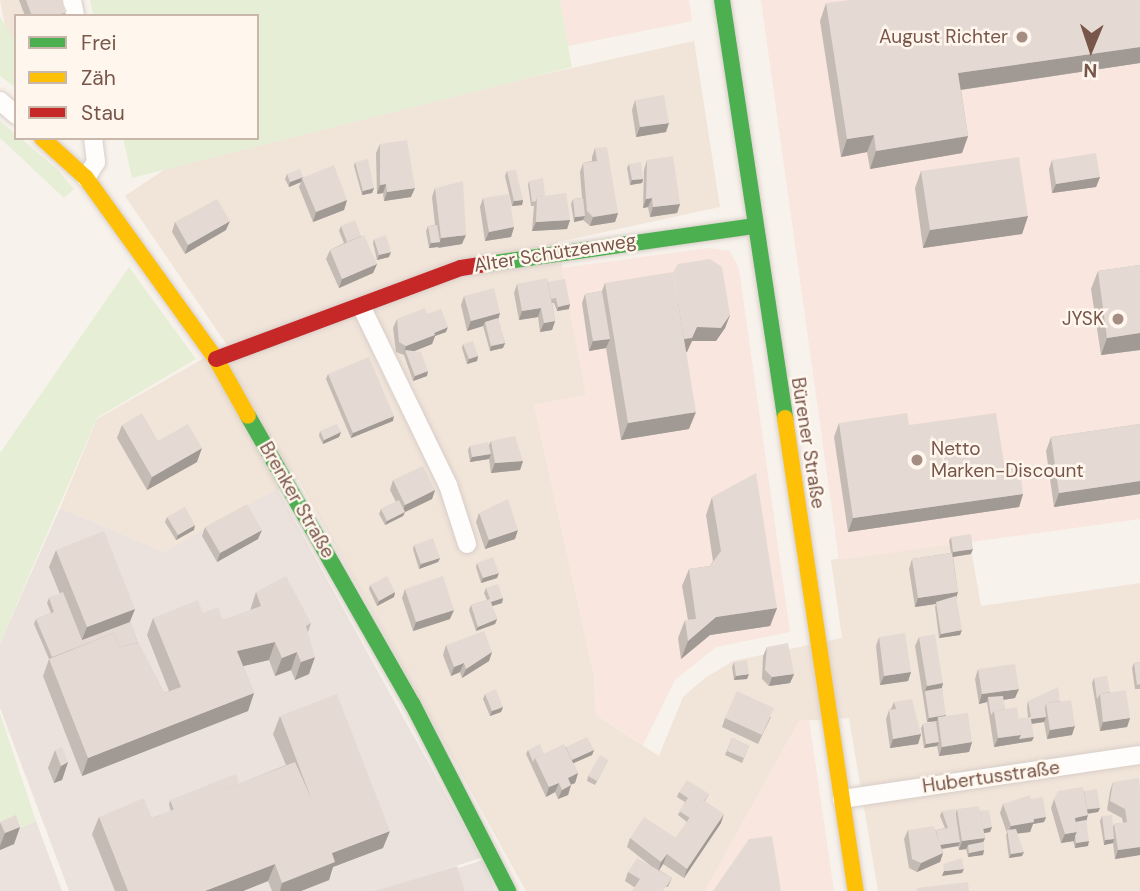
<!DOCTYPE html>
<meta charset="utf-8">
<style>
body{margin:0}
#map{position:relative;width:1140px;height:891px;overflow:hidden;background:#f8f2ec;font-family:"DM Sans",sans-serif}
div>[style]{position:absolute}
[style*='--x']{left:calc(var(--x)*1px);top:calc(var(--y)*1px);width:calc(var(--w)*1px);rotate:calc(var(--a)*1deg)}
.residential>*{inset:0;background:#f1e4d9}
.commercial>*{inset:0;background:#f8e6df}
.industrial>*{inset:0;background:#ebe2dd}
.green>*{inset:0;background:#e6efd6}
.roads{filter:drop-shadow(0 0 2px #d7cec8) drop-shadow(0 0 2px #d7cec8)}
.street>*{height:18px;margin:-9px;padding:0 9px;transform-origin:9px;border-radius:9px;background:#fefdfc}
.fast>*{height:16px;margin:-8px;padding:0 8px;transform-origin:8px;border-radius:8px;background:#4caf50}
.slow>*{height:16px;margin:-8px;padding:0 8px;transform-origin:8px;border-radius:8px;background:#ffc107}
.jam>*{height:16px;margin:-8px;padding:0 8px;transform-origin:8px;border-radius:8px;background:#c62828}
.wall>*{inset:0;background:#c5bbb5}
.shaded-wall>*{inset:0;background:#a09994}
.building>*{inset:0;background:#e5dad3}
.dots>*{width:19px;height:19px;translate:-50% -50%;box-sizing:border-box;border:4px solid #fff7ee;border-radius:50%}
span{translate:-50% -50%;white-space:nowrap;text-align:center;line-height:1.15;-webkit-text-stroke:5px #fff7ee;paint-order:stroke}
.poi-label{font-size:19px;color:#78564a}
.right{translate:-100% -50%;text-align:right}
.left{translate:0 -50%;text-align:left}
.street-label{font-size:19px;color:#78564a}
.legend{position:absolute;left:14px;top:14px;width:245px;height:126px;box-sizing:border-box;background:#fff7ee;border:2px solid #c9b7ac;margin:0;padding:9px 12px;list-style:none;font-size:21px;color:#78564a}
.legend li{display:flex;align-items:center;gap:14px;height:35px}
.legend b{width:35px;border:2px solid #c9b7ac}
.north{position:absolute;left:1056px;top:14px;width:70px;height:70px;-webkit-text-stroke:5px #fff7ee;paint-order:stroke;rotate:182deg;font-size:19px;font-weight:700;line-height:28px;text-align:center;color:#78564a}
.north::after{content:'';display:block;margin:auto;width:24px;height:32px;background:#78564a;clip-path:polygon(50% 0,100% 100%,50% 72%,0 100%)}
</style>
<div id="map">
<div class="residential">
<div style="clip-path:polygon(0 0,62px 0,66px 16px,16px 16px,16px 83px)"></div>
<div style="clip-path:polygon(694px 41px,720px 207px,558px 242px,586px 395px,534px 405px,594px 676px,596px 715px,659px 756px,683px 697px,705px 678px,733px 661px,842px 638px,831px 560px,969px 538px,981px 606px,1140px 583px,1140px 891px,878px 891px,849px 718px,799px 721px,705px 891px,526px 891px,298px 479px,164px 552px,60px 508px,97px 419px,227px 345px,125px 196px,189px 153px)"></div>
</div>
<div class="commercial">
<div style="clip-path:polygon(560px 0,689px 0,692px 21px,568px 46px)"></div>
<div style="clip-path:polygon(761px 0,1140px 0,1140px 519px,839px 560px)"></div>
<div style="clip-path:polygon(708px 248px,730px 251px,739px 269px,790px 632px,716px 647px,675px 680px,643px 745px,596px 715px,594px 676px,534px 405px,586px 395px,561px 268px)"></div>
<div style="clip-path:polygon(809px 720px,834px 891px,705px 891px,799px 721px)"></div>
</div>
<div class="industrial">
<div style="clip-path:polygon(277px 489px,481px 858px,377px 891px,69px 891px,0 708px,0 643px,60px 508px,164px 552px)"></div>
<div style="clip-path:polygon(36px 821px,62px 891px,0 891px,0 837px)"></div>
<div style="clip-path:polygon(483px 860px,495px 891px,387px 891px)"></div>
</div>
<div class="green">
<div style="clip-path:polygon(90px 0,560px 0,572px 67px,132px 178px,123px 138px,257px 138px,257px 16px,93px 16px)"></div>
<div style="clip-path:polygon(0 17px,16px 42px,16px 88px,0 76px)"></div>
<div style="clip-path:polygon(0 121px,57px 169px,74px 189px,64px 198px,0 138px)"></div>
<div style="clip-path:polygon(129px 267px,196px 359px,97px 418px,0 643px,0 453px)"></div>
<div style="clip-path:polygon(0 713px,36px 821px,0 837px)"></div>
</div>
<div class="roads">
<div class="street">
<div style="--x:72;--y:0;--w:16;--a:79"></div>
<div style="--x:0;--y:101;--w:21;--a:41"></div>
<div style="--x:86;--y:178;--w:19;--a:-58"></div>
<div style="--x:96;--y:162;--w:24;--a:-97"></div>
<div style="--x:362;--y:308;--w:197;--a:64.1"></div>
<div style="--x:448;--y:485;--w:62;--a:72.1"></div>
<div style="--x:842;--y:799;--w:301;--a:-8.4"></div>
</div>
<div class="fast">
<div style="--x:722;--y:0;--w:423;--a:81.4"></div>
<div style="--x:487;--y:264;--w:270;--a:-8.1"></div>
<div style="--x:248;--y:416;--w:333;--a:60.3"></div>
<div style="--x:413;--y:705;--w:209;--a:62.9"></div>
</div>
<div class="slow">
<div style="--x:42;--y:138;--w:59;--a:42.3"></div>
<div style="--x:86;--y:178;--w:223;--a:54.3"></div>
<div style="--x:216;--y:359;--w:65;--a:60.7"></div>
<div style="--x:785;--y:418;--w:478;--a:81.5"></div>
</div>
<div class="jam">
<div style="--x:216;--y:359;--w:261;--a:-20.4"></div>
<div style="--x:461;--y:268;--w:26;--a:-9"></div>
</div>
</div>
<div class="wall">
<div style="clip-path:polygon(19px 0,62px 0,66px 16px,25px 16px)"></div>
<div style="clip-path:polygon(1140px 0,1140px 63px,961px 90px,968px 136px,962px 153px,870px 169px,867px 152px,841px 157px,820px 21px,826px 3px)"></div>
<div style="clip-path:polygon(635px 100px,666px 132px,636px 137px,632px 110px)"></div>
<div style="clip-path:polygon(380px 144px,411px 197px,384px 201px,383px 193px,377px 194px,376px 153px)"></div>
<div style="clip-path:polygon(595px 148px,618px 213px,615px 222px,590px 226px,583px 220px,574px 222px,571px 204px,573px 199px,582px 198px,580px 172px,583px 163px,592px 161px,592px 157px)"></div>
<div style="clip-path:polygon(647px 160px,680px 204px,677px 213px,650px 217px,648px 207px,643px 208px,644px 170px)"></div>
<div style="clip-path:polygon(1052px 160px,1100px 177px,1096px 187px,1052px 193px,1049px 169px)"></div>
<div style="clip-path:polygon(355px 162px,374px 188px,372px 193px,362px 195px,354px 166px)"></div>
<div style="clip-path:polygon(629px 164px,643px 179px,642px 183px,630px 185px,627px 168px)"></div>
<div style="clip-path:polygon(507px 171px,523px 200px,522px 205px,512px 206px,505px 176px)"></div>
<div style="clip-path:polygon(921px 171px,1028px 216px,1022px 234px,923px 248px,915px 188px)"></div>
<div style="clip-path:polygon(287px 174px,303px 177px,347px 200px,344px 210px,313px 222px,299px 187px,301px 182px,289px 187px,285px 179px)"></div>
<div style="clip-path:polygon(529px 181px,570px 220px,567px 229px,532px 231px,534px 206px,531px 206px,528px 185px)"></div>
<div style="clip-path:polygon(435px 188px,462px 244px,429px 248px,426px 231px,428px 226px,435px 225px,432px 197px)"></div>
<div style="clip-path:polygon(483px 198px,514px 227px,511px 237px,485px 241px,480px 207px)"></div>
<div style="clip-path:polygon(175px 222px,226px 230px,185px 254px,172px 232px)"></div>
<div style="clip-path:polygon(341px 226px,361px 236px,377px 264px,373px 273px,339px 288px,326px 259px,330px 250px,344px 243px,339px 231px)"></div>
<div style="clip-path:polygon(374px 239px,389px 257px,377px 260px,373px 243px)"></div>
<div style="clip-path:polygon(1140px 265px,1140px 350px,1101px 355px,1091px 289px,1098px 271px)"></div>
<div style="clip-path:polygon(548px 282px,569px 309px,557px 311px,554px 303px,552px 303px,555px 321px,552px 330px,540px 332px,538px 317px,519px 320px,514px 293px,517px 284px)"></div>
<div style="clip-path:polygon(605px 283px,730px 315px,725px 328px,716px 341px,692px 341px,686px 352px,689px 429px,621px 440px,606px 348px,589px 351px,582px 303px,585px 294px,602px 291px)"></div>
<div style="clip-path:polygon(464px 296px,500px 313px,498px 319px,505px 343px,503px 348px,490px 351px,483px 326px,467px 331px,461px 305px)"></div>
<div style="clip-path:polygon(427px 314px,446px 332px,435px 336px,432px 344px,414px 351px,427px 376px,413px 381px,404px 355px,396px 352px,393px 328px,397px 319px)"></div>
<div style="clip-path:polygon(463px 344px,478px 356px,477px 361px,467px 364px,462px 348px)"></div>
<div style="clip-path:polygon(328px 374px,393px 421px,351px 438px,326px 379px)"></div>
<div style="clip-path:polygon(839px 423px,909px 425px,1005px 469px,1023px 494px,1019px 507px,848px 532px,834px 437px)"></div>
<div style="clip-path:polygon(1140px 424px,1140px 494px,1054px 507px,1046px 451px,1051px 437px)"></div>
<div style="clip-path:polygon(122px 425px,158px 441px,197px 462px,147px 490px,117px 438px)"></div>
<div style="clip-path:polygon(320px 431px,341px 432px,339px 437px,323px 444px,319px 436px)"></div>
<div style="clip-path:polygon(491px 441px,523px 461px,520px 470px,491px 473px,489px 459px,470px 462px,468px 450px,470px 446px,489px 445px)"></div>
<div style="clip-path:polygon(393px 480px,435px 490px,432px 499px,405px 512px,403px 516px,385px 525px,379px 514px,381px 509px,396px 502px,390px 490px)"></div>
<div style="clip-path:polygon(712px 497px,777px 608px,770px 626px,710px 635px,681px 659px,678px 638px,685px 620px,688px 620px,682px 586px,689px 569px,710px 566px,713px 561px,706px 515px)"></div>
<div style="clip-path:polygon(479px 513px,515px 539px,485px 549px,476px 522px)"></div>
<div style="clip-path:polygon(167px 517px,194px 530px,176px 540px,165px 522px)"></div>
<div style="clip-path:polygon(205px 527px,258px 539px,217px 562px,202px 536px)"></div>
<div style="clip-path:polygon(951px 537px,971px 554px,953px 557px,958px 592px,956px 596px,960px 635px,939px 638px,935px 607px,936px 604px,915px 607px,909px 569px,912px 559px,951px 553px,949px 541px)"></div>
<div style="clip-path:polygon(414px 545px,440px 558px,438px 562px,419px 569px,413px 549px)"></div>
<div style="clip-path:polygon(56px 550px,135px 609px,130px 622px,138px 643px,164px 693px,169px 691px,147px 635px,153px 618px,203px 613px,223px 620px,250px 611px,256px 592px,311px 623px,308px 632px,309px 674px,295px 680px,291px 670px,275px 676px,269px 660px,243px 666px,254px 693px,248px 711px,82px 776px,43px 676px,49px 659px,34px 624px,36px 619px,51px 613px,47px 603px,49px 598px,60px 594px,49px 567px)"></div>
<div style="clip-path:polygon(477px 563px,497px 578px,481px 583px,476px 567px)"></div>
<div style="clip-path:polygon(370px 585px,395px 592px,394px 597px,377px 606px,369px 589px)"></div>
<div style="clip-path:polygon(486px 588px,503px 598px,502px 603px,492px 606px,497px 619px,495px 624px,476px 631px,469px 610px,471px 605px,487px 600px,484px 593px)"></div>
<div style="clip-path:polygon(405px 589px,450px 619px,413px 631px,402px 598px)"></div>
<div style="clip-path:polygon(879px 637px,911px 672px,908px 681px,880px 685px,876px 646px)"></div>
<div style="clip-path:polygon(919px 637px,943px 683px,942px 688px,945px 716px,972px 742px,969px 752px,939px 756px,937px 746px,924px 748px,921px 728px,923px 724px,936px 722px,937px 721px,927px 722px,915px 646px)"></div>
<div style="clip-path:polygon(446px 645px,492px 652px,489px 661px,462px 678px,460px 672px,451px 676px,443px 655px)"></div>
<div style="clip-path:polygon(767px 647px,794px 674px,790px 683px,769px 686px,762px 679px,763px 656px)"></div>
<div style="clip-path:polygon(734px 662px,747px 679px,734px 680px,732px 667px)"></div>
<div style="clip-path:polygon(1140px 662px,1140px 689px,1135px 689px,1132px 668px,1134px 663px)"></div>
<div style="clip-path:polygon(978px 669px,1015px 698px,1003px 700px,1005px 709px,1018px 719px,1028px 718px,1027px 706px,1028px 701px,1060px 701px,1072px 735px,1047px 739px,1044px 722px,1032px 724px,1032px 741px,994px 747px,987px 702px,979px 704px,975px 679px)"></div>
<div style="clip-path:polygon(1094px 678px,1110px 692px,1130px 718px,1127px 727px,1100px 731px,1092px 683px)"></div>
<div style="clip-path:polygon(485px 694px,503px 707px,501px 712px,490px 716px,483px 699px)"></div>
<div style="clip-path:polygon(894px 702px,921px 734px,918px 744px,890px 748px,886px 719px,889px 710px,891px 709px)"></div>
<div style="clip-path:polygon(280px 716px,383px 848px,333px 867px,329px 880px,301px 891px,272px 891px,268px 881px,243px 891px,115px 891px,92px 834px,99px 817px,152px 818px,171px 811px,169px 805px,170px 800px,239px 784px,286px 765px,273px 734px)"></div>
<div style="clip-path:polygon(771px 717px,758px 744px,722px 727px,725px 718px)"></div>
<div style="clip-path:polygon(732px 738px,749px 746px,742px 763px,725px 755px)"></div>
<div style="clip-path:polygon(566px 747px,594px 750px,592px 755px,573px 763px,578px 773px,575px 783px,571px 785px,568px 795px,558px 799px,555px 792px,546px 797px,526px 754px,528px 750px,544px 754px)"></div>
<div style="clip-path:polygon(55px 750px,68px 762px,62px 780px,54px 783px,48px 768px)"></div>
<div style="clip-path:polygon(608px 760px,595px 785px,587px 781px,588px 776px)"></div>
<div style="clip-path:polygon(1113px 782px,1140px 787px,1140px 855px,1115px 859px,1113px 843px,1104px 845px,1100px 821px,1102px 816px,1113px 827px,1114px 824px,1123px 823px,1122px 818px,1107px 810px,1110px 791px)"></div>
<div style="clip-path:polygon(1084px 791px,1100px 808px,1098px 812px,1088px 814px,1086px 820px,1088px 846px,1075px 848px,1073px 841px,1061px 843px,1051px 808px,1054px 799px)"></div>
<div style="clip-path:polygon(679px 792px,709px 794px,705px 801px,721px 823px,684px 878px,663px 864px,659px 870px,672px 878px,668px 887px,634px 887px,625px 881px,628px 872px,651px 866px,627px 847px,630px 838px,676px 838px,687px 822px,678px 815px,685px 802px,677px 797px)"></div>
<div style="clip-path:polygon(1030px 799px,1046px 817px,1044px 822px,1033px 824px,1030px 832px,1017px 833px,1022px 856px,1009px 858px,1006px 835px,1007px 833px,1000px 813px,1003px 804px)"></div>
<div style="clip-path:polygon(957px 809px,980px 811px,992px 827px,990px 832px,984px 833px,985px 838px,983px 842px,984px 850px,983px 855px,968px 857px,966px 849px,959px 850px,958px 846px,942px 849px,943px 853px,940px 862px,917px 872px,909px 868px,904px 839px,908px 830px,936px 830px,945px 828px,940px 816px,942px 811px,955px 814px)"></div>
<div style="clip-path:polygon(0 822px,20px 827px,14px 844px,0 850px)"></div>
</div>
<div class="shaded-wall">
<div style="clip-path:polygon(1140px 47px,1140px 63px,952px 91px,958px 73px)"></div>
<div style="clip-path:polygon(669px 123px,666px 132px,636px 137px,640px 127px)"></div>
<div style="clip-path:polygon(874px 135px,867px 152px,841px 157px,847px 139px)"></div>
<div style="clip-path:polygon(968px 136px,962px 153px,870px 169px,876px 151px)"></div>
<div style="clip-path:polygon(1100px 177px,1096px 187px,1052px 193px,1056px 184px)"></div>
<div style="clip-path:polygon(302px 178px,301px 182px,289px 187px,290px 182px)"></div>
<div style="clip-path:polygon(643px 179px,642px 183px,630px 185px,632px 180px)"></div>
<div style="clip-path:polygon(386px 184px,383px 193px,377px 194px,380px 185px)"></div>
<div style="clip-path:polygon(374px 188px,372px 193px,362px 195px,363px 191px)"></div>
<div style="clip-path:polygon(415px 188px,411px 197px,384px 201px,387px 192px)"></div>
<div style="clip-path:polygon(652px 198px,648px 207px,643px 208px,646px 199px)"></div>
<div style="clip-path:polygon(347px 200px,344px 210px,313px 222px,316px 212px)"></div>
<div style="clip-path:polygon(523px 200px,522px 205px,512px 206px,514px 201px)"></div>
<div style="clip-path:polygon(680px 204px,677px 213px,650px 217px,653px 207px)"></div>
<div style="clip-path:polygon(618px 213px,615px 222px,590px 226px,593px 217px)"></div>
<div style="clip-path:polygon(585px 216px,583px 220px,574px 222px,575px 217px)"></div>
<div style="clip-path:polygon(1028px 216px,1022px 234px,923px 248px,930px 230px)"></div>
<div style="clip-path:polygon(570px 220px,567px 229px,532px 231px,536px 222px)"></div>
<div style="clip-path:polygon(230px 221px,226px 230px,185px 254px,188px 245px)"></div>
<div style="clip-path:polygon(514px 227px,511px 237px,485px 241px,489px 232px)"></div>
<div style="clip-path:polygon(466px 235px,462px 244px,438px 248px,441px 238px)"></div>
<div style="clip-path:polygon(440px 242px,438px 247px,429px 248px,431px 243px)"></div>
<div style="clip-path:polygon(391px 252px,389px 257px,377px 260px,379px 255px)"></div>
<div style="clip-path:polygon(377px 264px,373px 273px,339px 288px,342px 279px)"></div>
<div style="clip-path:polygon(570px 304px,569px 309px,557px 311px,558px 307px)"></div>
<div style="clip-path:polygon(541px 308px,538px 317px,519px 320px,522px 311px)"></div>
<div style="clip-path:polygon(500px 313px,497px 323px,485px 322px,483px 326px,467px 331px,471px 321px)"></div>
<div style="clip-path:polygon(730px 315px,725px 328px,716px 341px,692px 341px,687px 352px,677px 353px,682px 339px,697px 327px)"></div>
<div style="clip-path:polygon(555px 321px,552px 330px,540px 332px,544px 323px)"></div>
<div style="clip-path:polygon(448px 327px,446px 332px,435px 336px,432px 344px,407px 354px,405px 350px,403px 355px,406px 346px,432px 334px)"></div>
<div style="clip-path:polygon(1140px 333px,1140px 350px,1101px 355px,1107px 338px)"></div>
<div style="clip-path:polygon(610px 339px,606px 348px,589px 351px,593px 341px)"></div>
<div style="clip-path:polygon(505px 343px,503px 348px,490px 351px,491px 346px)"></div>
<div style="clip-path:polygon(478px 356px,477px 361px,467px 364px,469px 359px)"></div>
<div style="clip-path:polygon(428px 371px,427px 376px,413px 381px,415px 376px)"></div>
<div style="clip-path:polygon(696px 412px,689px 429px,621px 440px,628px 423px)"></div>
<div style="clip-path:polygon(394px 416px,393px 421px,351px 438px,353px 433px)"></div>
<div style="clip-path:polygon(341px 432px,339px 437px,323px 444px,324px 440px)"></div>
<div style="clip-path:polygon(202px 448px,197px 462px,147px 490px,152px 477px)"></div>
<div style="clip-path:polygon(491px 454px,489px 459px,470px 462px,472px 457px)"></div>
<div style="clip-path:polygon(523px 461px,520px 470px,491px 473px,495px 463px)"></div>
<div style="clip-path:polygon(1140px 481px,1140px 494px,1054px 507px,1059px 493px)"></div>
<div style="clip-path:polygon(435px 490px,432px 499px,405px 512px,403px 516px,385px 525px,387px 521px,402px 513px,405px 505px)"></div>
<div style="clip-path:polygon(1023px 494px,1019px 507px,848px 532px,853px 518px)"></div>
<div style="clip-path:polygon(195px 525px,194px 530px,176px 540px,178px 535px)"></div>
<div style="clip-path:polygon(262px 530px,258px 539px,217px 562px,220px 553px)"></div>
<div style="clip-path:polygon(518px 530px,515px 539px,485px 549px,489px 540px)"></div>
<div style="clip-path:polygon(973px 549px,971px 554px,952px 557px,953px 552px)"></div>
<div style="clip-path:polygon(440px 558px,438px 562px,419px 569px,421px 564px)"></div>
<div style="clip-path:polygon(499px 573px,497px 578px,481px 583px,483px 578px)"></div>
<div style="clip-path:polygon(395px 592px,394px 597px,377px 606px,379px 601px)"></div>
<div style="clip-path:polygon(958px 592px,955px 601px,915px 607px,918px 598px)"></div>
<div style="clip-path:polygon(503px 598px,502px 603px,489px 607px,491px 602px)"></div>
<div style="clip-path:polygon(777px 608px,770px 626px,710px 635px,681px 659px,688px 641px,716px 617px)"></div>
<div style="clip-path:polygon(135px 609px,128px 626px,80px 645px,87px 627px)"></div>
<div style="clip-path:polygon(454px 610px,450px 619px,413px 631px,416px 622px)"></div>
<div style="clip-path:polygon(497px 619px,495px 624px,476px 631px,478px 627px)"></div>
<div style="clip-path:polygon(962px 630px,960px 635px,939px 638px,941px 634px)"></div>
<div style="clip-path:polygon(275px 642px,269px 660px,231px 669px,237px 651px)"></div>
<div style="clip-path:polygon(297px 652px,291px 670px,275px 676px,282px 658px)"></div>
<div style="clip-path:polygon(492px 652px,489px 661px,462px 678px,466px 669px)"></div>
<div style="clip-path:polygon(315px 657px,309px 674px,295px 680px,301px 662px)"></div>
<div style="clip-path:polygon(464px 663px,460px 672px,451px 676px,454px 667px)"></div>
<div style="clip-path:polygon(911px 672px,908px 681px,880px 685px,884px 676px)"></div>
<div style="clip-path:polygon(749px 674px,747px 679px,734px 680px,736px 676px)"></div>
<div style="clip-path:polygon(794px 674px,790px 683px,769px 686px,772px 677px)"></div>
<div style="clip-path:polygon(943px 683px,940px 693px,925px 691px,923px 695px,927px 686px)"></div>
<div style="clip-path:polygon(1019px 689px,1015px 698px,989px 702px,988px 697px,987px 702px,979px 704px,982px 694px)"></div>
<div style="clip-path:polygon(254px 693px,248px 711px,82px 776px,88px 758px)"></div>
<div style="clip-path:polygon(503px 707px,501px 712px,490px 716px,492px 711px)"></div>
<div style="clip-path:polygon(946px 715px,944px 720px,938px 717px,937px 721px,927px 722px,929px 718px)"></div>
<div style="clip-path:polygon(1046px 717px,1044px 722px,1029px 724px,1031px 719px)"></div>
<div style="clip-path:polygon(1130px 718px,1127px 727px,1100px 731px,1103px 722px)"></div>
<div style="clip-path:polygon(1075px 726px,1072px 735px,1047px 739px,1050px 730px)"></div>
<div style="clip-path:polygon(921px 734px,918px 744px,890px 748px,893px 739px)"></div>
<div style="clip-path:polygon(1021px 735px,1034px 737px,1032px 741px,994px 747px,998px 738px)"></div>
<div style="clip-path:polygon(939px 742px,937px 746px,924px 748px,926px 744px)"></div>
<div style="clip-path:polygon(972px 742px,969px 752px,939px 756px,942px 747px)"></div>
<div style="clip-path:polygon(594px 750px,592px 755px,567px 766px,569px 761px)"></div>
<div style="clip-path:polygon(68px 762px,62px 780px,54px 783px,61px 766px)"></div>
<div style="clip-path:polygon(578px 773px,575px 783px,564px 787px,568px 778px)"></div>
<div style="clip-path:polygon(559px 783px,555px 792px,546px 797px,549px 787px)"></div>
<div style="clip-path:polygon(571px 785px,568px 795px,558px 799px,562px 790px)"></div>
<div style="clip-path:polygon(1100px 808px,1098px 812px,1083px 814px,1085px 810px)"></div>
<div style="clip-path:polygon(724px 814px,721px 823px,684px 878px,687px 869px)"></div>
<div style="clip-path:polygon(1088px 815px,1085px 825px,1073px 822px,1075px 818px)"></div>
<div style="clip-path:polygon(1046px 817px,1044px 822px,1033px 824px,1030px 832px,1007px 835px,1011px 826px,1031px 820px)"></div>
<div style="clip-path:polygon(20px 827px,14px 844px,0 850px,0 846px,5px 833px)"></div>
<div style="clip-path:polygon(992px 827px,990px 832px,979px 834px,981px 829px)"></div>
<div style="clip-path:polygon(390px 831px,383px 848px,333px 867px,329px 880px,301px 891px,280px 891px,282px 883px,332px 853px)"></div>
<div style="clip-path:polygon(1077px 832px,1074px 841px,1061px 843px,1065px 834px)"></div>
<div style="clip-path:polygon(985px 838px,981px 847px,968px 845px,966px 849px,959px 850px,962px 841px)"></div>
<div style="clip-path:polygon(1114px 839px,1113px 843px,1104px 845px,1105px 840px)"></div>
<div style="clip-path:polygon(1089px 841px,1088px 846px,1075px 848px,1076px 843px)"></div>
<div style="clip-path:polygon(960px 842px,958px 846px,934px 850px,935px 845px)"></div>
<div style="clip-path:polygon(1140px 847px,1140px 855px,1115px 859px,1118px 850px)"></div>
<div style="clip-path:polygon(984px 850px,983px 855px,968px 857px,969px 853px)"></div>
<div style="clip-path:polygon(1024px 852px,1022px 856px,1009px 858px,1011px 854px)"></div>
<div style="clip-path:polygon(943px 853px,940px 862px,917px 872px,921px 863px)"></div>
<div style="clip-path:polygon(667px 854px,663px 864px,658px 872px,661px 862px)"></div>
<div style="clip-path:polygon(275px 864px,268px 881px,243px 891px,205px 891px)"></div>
<div style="clip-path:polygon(964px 869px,962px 873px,942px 876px,944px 871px)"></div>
</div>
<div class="building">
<div style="clip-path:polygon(26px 0,62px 0,67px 12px,54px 16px,32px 16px)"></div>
<div style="clip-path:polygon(849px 0,1140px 0,1140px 47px,958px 73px,968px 136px,876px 151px,874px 135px,847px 139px,826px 3px)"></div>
<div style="clip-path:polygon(664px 95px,669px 123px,640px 127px,635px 100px)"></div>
<div style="clip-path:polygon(407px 140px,415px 188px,387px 192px,386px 184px,380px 185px,380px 144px)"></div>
<div style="clip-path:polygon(607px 147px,618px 213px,593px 217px,587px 211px,583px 163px,597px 161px,595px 148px)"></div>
<div style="clip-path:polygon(1096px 153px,1100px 177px,1056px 184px,1052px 160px)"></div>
<div style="clip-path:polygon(673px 156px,680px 204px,653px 207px,652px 198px,646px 199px,647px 160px)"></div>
<div style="clip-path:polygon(1019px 157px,1028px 216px,930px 230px,921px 171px)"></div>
<div style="clip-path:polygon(368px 159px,374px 188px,363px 191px,355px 162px)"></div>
<div style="clip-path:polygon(641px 162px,643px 179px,632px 180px,629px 164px)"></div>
<div style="clip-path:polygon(334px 165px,347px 200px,316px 212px,302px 178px)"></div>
<div style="clip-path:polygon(300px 169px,303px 177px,290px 182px,287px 174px)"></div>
<div style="clip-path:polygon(516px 170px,523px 200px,514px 201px,507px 171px)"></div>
<div style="clip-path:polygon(543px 178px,545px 196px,537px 197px,536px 201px,532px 202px,529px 181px)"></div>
<div style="clip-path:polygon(463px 181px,466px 235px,441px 238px,435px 188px)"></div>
<div style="clip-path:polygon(566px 193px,570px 220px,536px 222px,537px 197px)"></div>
<div style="clip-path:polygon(509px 194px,514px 227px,489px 232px,483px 198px)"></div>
<div style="clip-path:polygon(583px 198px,585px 216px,575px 217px,573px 199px)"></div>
<div style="clip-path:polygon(217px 199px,230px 221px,188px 245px,175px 222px)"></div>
<div style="clip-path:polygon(355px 220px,361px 236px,347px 242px,341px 226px)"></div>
<div style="clip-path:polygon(437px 225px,440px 242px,431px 243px,428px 226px)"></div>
<div style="clip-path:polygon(364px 235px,377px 264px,342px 279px,330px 250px)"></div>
<div style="clip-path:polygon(386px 235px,391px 252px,379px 255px,374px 239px)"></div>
<div style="clip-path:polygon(710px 259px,722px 267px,730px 315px,721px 328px,697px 327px,692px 338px,684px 339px,673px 272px,678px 264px)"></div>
<div style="clip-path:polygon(1140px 265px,1140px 333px,1107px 338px,1098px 271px)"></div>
<div style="clip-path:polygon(673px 272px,696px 412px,628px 423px,605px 283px)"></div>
<div style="clip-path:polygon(547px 278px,555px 321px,544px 323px,541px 308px,522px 311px,517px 284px)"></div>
<div style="clip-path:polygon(565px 279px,570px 304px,558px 307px,556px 298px,551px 299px,548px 282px)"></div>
<div style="clip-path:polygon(494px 288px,500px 313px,471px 321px,464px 296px)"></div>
<div style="clip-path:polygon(602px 291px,610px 339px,593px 341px,585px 294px)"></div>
<div style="clip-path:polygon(425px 308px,435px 335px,406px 346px,399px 342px,397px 319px)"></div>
<div style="clip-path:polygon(441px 309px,448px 327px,434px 333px,427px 314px)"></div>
<div style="clip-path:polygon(498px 318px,505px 343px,491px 346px,485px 322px)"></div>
<div style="clip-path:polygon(473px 341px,478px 356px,469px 359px,463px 344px)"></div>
<div style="clip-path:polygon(405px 350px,421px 352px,428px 371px,415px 376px)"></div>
<div style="clip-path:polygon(369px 357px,394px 416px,353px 433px,328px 374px)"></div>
<div style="clip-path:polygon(142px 413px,158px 441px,188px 424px,202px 448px,152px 477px,122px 425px)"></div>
<div style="clip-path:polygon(907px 413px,909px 425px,996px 413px,1005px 469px,1020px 467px,1023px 494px,853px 518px,839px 423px)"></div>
<div style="clip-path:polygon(337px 424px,341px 432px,324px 440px,320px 431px)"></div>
<div style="clip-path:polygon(1140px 424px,1140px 481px,1059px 493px,1051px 437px)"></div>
<div style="clip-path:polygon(515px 436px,523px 461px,495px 463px,491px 441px)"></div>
<div style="clip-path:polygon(488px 442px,491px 454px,472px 457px,470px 446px)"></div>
<div style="clip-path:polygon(423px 466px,435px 490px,405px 505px,393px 480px)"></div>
<div style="clip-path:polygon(756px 473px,777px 608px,716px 617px,688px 641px,685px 620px,696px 619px,689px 569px,710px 566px,721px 551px,712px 497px)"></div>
<div style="clip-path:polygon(508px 499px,518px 530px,489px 540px,479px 513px)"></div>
<div style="clip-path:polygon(399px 500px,405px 512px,387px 521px,381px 509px)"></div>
<div style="clip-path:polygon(247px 504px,262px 530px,220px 553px,205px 527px)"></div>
<div style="clip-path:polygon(185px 507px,195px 525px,178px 535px,167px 517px)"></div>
<div style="clip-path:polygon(104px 531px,135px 609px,87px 627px,56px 550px)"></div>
<div style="clip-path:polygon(971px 534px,973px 549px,953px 552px,951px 537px)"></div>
<div style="clip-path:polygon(433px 538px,440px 558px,421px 564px,414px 545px)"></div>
<div style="clip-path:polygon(952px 553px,958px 592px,918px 598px,912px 559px)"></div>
<div style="clip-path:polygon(493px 557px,499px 573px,483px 578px,477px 563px)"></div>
<div style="clip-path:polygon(286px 576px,311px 623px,306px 626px,315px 657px,301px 662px,297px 652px,282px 658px,275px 642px,237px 651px,254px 693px,88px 758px,49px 659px,114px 633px,119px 647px,139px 643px,164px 693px,181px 687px,153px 618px,198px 600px,203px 613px,218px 607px,223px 620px,261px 606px,256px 592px)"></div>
<div style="clip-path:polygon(387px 576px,395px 592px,379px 601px,370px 585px)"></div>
<div style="clip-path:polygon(443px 576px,454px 610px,416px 622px,405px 589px)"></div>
<div style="clip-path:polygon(498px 584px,503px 598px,491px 602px,497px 619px,478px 627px,471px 605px,490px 599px,486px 588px)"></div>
<div style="clip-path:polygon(63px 592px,82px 640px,130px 622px,138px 643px,119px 647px,114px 633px,52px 657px,36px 619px,54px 612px,49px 598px)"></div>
<div style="clip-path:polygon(956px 596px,962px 630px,941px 634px,936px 602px)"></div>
<div style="clip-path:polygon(484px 631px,492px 652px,466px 669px,464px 663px,454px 667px,446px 645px)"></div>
<div style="clip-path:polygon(905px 633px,911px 672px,884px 676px,879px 637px)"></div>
<div style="clip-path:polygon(935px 634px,943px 683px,927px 686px,919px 637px)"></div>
<div style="clip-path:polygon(788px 643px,794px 674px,772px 677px,765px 670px,767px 647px)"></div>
<div style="clip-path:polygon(747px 660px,749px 674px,736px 676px,734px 662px)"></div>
<div style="clip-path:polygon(1140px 662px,1140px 684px,1137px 685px,1134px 663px)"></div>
<div style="clip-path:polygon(1015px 664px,1019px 689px,982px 694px,978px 669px)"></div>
<div style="clip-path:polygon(1107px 676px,1110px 692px,1100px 694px,1097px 699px,1094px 678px)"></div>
<div style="clip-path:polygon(1058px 687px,1060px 701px,1046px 703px,1045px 708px,1046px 717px,1031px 719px,1034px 737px,1019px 739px,1021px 735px,1018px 719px,1031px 717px,1028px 701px)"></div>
<div style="clip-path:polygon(942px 688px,946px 715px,929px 718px,925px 691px)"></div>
<div style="clip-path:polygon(496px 689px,503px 707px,492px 711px,485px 694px)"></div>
<div style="clip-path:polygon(1126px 690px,1130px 718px,1103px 722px,1100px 694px)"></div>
<div style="clip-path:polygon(737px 691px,774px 708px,762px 735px,725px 718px)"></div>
<div style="clip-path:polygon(337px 694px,390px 831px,332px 853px,335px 862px,282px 883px,275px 864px,205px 891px,128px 891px,99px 817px,144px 798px,152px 818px,295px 762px,311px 798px,280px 716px)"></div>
<div style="clip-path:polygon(1003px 696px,1005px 709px,994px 711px,991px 715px,988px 697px)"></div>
<div style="clip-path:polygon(912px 699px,921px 734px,893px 739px,889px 710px,896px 709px,894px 702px)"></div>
<div style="clip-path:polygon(1071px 700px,1075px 726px,1050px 730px,1046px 703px)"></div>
<div style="clip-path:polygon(1017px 707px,1021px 735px,998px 738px,994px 711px)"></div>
<div style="clip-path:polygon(968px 713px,972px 742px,942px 747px,938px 717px)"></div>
<div style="clip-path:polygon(936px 722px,939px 742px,926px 744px,923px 724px)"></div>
<div style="clip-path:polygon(587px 737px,594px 750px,572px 760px,566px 747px)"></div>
<div style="clip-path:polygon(732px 738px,749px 746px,744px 758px,727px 751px)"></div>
<div style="clip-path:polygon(540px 744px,544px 754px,535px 758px,533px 762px,528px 750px)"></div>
<div style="clip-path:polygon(564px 744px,578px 773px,568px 778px,571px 785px,562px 790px,559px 783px,549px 787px,535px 758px)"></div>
<div style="clip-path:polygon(62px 747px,68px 762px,61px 766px,55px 750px)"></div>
<div style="clip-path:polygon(600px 755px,608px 760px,597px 781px,588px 776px)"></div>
<div style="clip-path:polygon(236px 774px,239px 784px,174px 810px,170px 800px)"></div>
<div style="clip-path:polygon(1139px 778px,1140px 787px,1140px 847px,1118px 850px,1114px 824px,1127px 822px,1125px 809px,1110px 801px,1113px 782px)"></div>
<div style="clip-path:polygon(687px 780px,709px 794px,704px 801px,702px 799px,690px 818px,679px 811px,688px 798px,679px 792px)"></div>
<div style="clip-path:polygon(1083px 787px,1088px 815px,1075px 818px,1077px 832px,1065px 834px,1054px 799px,1058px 791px)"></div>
<div style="clip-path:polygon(1097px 789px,1100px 808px,1087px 809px,1084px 791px)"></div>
<div style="clip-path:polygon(1030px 795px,1034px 822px,1011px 826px,1003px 804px)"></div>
<div style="clip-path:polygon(1043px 797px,1046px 817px,1033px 819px,1030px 799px)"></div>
<div style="clip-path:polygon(702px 799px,724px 814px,687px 869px,667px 854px,661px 862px,630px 838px,644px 817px,676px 838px)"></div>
<div style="clip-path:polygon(979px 806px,985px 838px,962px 841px,957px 809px)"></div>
<div style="clip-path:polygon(955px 809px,960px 842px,940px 845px,936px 830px,948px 828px,942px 811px)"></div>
<div style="clip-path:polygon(989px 810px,992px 827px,983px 829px,980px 811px)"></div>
<div style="clip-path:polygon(16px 815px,20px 827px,5px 833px,0 822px)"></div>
<div style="clip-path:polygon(1112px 815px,1114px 839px,1105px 840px,1102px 816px)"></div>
<div style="clip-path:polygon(1086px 820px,1089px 841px,1076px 843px,1075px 836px,1077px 832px,1075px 822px)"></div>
<div style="clip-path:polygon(934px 826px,943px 853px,921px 863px,912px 859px,908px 830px)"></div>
<div style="clip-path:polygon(1016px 829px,1024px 852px,1011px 854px,1007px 830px)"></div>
<div style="clip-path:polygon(772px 836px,781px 891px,713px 891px,749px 839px)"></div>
<div style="clip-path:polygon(983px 842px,984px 850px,969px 853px,968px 845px)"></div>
<div style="clip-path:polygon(637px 858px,672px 878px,663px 891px,632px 891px,640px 879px,628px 872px)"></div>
<div style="clip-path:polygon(962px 858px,964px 869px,944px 871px,943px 864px)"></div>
<div style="clip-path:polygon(457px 866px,465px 891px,375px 891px)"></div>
<div style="clip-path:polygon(968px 882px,969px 891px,917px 891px,917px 888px)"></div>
</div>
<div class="dots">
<div style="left:1022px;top:37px;background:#a58d83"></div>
<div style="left:1118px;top:319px;background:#a58d83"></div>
<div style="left:917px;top:460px;background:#a58d83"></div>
</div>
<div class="poi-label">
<span class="right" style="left:1008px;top:37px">August Richter</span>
<span class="right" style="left:1104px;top:319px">JYSK</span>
<span class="left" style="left:931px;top:460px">Netto<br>Marken-Discount</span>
</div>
<div class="street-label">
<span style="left:555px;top:253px;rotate:-9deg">Alter Schützenweg</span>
<span style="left:808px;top:443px;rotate:81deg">Bürener Straße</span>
<span style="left:297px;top:500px;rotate:60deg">Brenker Straße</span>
<span style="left:991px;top:777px;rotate:-8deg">Hubertusstraße</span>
</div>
<ul class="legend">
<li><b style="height:9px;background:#4caf50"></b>Frei</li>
<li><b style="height:9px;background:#ffc107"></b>Zäh</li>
<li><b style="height:9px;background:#c62828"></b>Stau</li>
</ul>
<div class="north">N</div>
</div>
